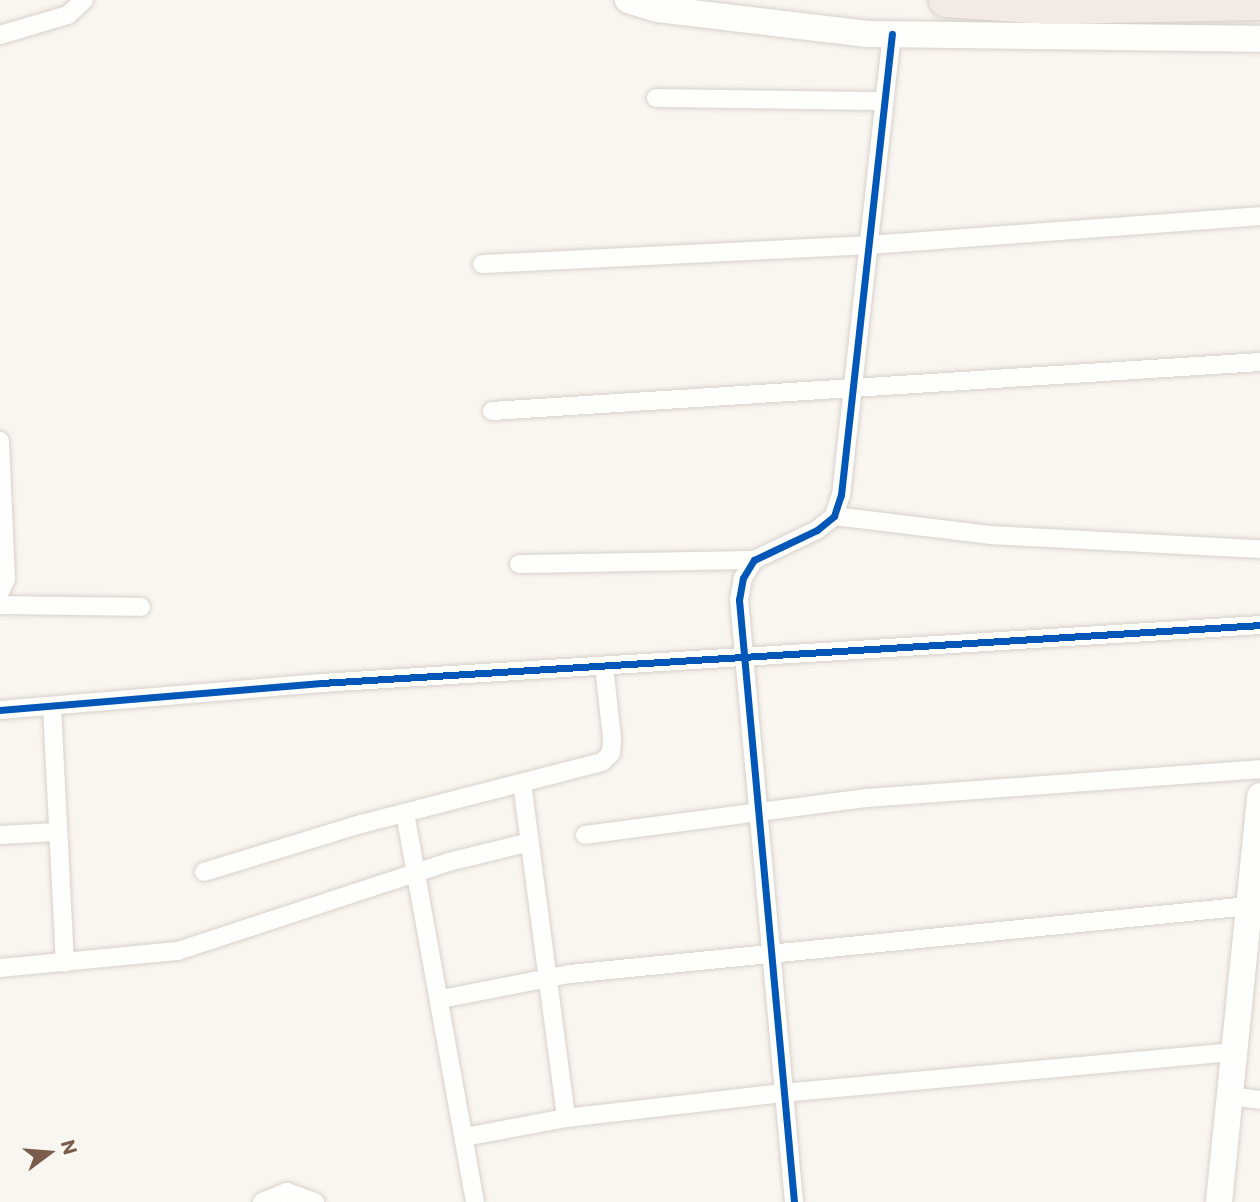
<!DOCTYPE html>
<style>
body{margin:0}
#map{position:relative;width:1260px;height:1202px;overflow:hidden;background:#f9f5f0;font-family:Commissioner,sans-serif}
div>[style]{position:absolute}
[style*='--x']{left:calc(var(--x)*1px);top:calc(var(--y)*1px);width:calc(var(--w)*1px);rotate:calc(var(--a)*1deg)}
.roads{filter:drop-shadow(0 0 2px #d7d1cb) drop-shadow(0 0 2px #d7d1cb)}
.street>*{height:18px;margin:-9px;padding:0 9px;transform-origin:9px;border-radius:9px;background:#fefefd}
.secondary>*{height:26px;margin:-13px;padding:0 13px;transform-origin:13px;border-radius:13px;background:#fefefd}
.highway>*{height:33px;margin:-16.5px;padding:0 16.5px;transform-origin:16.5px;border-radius:16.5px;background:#f2eae7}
.cycleway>*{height:7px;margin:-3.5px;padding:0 3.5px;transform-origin:3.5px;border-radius:3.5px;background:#0057b8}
span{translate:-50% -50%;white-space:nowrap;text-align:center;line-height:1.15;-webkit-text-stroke:5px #fffaf3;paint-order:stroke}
.north{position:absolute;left:14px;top:1118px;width:70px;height:70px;-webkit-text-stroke:5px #fffaf3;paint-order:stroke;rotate:74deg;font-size:19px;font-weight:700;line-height:28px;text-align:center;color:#7a5c4d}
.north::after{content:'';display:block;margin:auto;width:24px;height:32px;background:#7a5c4d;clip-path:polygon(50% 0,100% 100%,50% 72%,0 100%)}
</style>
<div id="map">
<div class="roads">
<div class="street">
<div style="--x:0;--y:35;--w:71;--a:-16.4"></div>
<div style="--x:68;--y:15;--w:22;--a:-43"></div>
<div style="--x:656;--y:98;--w:228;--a:0.8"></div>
<div style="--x:482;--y:264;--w:386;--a:-2.8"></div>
<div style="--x:868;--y:245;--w:393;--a:-4.2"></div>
<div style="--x:492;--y:411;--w:770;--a:-3.65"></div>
<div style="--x:0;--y:441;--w:138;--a:87.5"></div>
<div style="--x:6;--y:579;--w:14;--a:115"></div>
<div style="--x:834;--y:516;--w:157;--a:6.9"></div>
<div style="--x:990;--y:535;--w:270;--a:3"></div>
<div style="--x:519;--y:564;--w:235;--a:-1"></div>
<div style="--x:0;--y:605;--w:141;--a:0.8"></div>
<div style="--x:52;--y:707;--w:256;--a:87.1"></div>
<div style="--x:0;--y:710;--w:322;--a:-4.8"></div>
<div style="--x:321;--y:683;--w:941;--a:-3.53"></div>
<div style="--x:522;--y:783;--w:338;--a:82.5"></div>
<div style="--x:405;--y:813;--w:395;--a:79.8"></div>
<div style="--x:0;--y:835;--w:58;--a:-3"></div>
<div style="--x:585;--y:835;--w:283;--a:-7.5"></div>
<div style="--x:866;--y:798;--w:395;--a:-4.2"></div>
<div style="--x:204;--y:872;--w:164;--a:-17"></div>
<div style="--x:361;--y:824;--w:249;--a:-14.4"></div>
<div style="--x:602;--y:762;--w:13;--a:-45"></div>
<div style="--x:611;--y:753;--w:15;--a:-86"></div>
<div style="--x:612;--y:738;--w:72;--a:-96.3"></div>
<div style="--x:0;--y:968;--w:179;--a:-5.5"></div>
<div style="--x:178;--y:951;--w:284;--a:-18.2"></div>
<div style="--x:448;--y:862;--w:84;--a:-13.7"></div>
<div style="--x:441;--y:999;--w:131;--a:-11"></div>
<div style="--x:570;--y:974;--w:682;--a:-5.72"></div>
<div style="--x:1229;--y:1096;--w:31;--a:7"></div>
<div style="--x:465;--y:1137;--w:103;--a:-10.7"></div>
<div style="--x:566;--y:1118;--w:218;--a:-6.6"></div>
<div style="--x:783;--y:1093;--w:453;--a:-5.2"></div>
<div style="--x:262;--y:1202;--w:27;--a:-22"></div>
<div style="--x:287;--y:1192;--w:30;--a:20"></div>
<div style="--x:794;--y:1202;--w:605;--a:-95.22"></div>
<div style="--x:739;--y:600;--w:22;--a:-80"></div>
<div style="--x:743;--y:578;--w:21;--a:-59"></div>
<div style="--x:754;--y:560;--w:70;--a:-25.5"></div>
<div style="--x:817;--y:530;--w:22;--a:-39"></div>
<div style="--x:834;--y:516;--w:22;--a:-72"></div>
<div style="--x:841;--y:495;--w:464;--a:-83.7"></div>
</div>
<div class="secondary">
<div style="--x:628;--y:0;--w:31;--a:17"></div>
<div style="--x:658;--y:9;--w:211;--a:6.8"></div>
<div style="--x:868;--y:34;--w:392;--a:0.7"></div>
<div style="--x:1219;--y:1202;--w:408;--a:-84.2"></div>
</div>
<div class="highway">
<div style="--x:945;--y:0;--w:103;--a:3.9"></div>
<div style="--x:1048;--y:7;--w:212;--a:-1.1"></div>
</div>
</div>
<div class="cycleway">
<div style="--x:0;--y:710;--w:322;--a:-4.8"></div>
<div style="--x:321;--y:683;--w:941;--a:-3.53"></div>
<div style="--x:794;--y:1202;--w:605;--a:-95.22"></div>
<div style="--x:739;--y:600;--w:22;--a:-80"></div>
<div style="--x:743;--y:578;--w:21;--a:-59"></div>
<div style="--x:754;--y:560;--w:70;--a:-25.5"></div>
<div style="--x:817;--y:530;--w:22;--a:-39"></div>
<div style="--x:834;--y:516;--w:22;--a:-72"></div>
<div style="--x:841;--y:495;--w:464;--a:-83.7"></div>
</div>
<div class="north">N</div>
</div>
